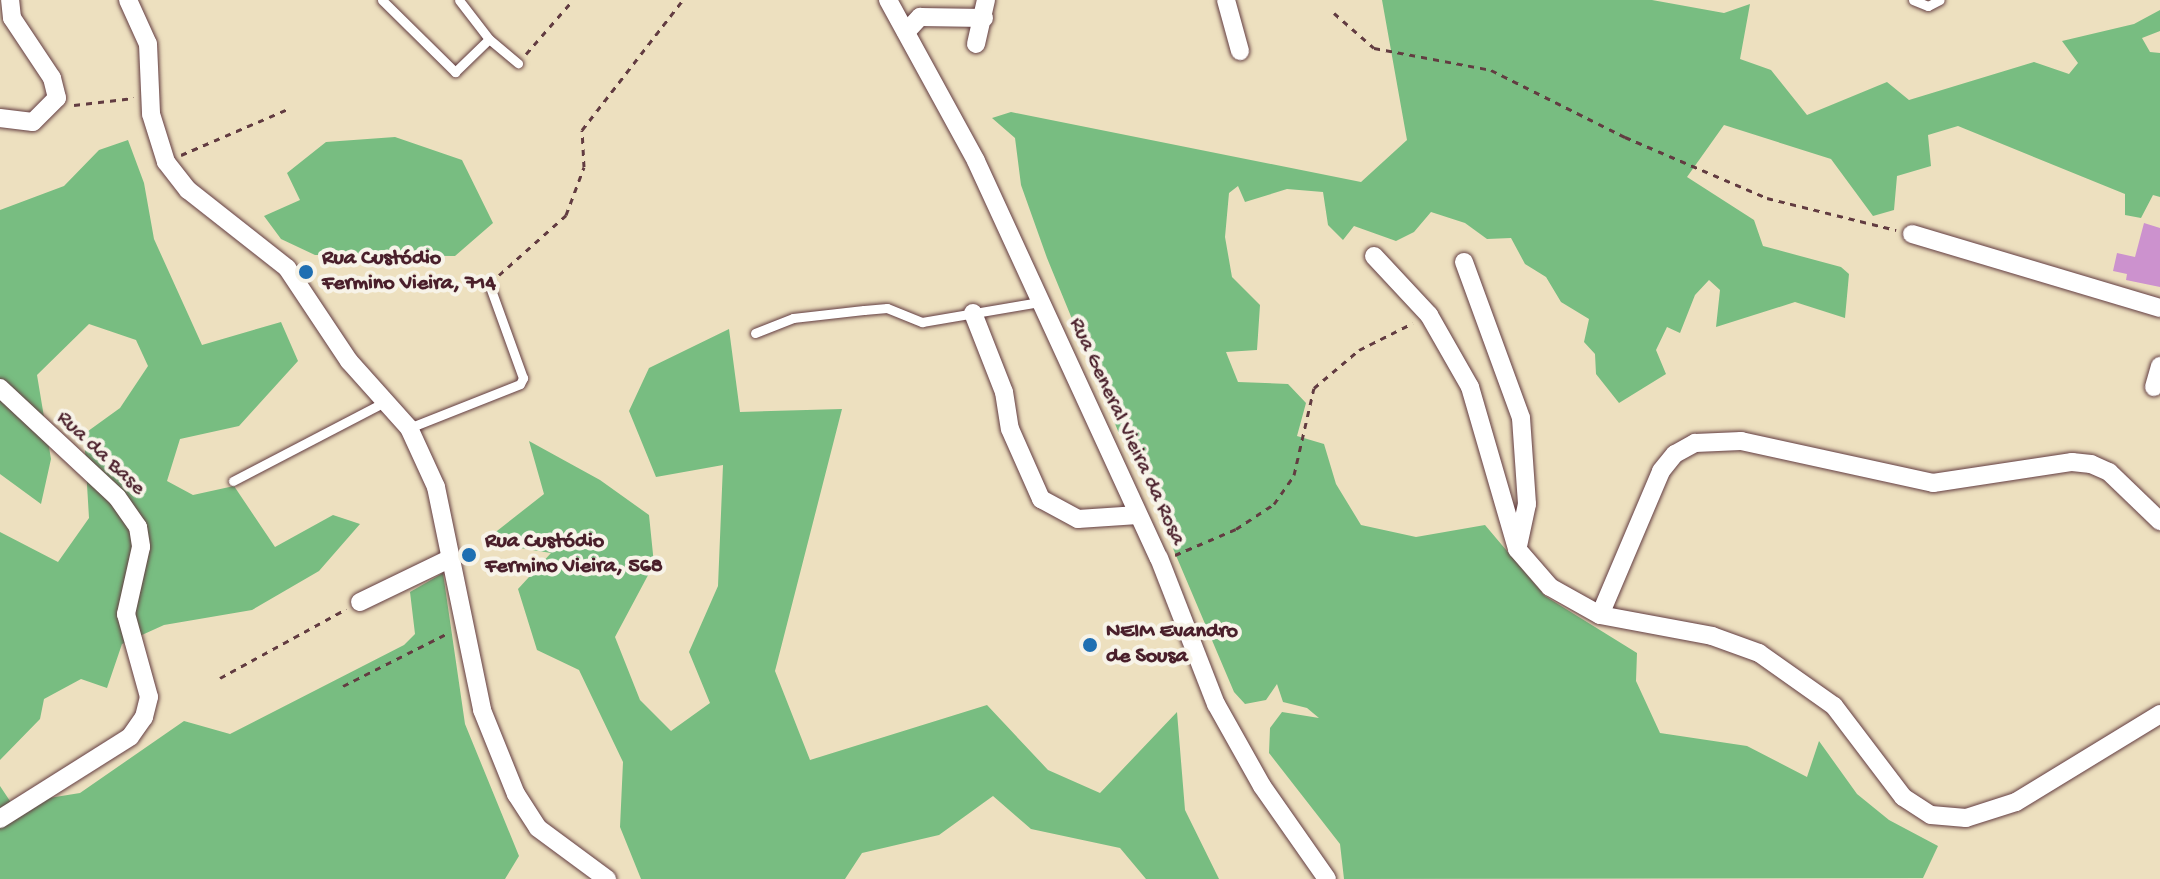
<!DOCTYPE html>
<meta charset="utf-8">
<style>
body{margin:0}
#map{position:relative;width:2160px;height:879px;overflow:hidden;background:#ede0bf;font-family:"Gochi Hand",sans-serif}
div>[style]{position:absolute}
[style*='--x']{left:calc(var(--x)*1px);top:calc(var(--y)*1px);width:calc(var(--w)*1px);rotate:calc(var(--a)*1deg)}
.forest>*{inset:0;background:#78bd81}
.building>*{inset:0;background:#cc92ce}
.path>*{height:3px;margin-top:-1.5px;transform-origin:0;background:repeating-linear-gradient(90deg,#623c41 0 6px,transparent 0 12px)}
.roads{filter:drop-shadow(0 0 2px #623c41) drop-shadow(0 0 2px #623c41)}
.service>*{height:9px;margin:-4.5px;padding:0 4.5px;transform-origin:4.5px;border-radius:4.5px;background:#fff}
.minor>*{height:18px;margin:-9px;padding:0 9px;transform-origin:9px;border-radius:9px;background:#fff}
.dots>*{width:22px;height:22px;translate:-50% -50%;box-sizing:border-box;border:4px solid #f7f3e8;border-radius:50%}
span{translate:-50% -50%;white-space:nowrap;text-align:center;line-height:1.15;-webkit-text-stroke:8px #f7f3e8;paint-order:stroke}
.poi-label{font-size:22px;color:#4a1f2b;font-weight:700}
.left{translate:0 -50%;text-align:left}
.street-label{font-size:22px;color:#4a1f2b}
</style>
<div id="map">
<div class="forest">
<div style="clip-path:polygon(1382px 0,1652px 0,1724px 13px,1750px 4px,1740px 59px,1771px 70px,1807px 115px,1887px 82px,1909px 100px,2034px 62px,2069px 74px,2078px 63px,2062px 41px,2134px 24px,2160px 10px,2160px 31px,2142px 38px,2150px 52px,2160px 53px,2160px 197px,2153px 195px,2141px 218px,2125px 215px,2125px 194px,1958px 126px,1928px 135px,1931px 166px,1897px 176px,1894px 210px,1873px 216px,1831px 159px,1724px 125px,1687px 177px,1754px 220px,1763px 246px,1841px 267px,1849px 274px,1845px 318px,1795px 302px,1716px 327px,1720px 290px,1709px 280px,1695px 295px,1680px 333px,1667px 327px,1656px 350px,1666px 374px,1619px 403px,1596px 374px,1595px 354px,1584px 342px,1589px 319px,1561px 302px,1546px 277px,1525px 264px,1511px 238px,1487px 239px,1465px 223px,1431px 212px,1414px 232px,1396px 241px,1354px 226px,1343px 240px,1328px 225px,1323px 192px,1287px 189px,1245px 202px,1238px 186px,1229px 193px,1225px 237px,1232px 277px,1260px 305px,1257px 350px,1226px 352px,1238px 382px,1288px 384px,1306px 403px,1297px 436px,1324px 444px,1336px 484px,1361px 525px,1416px 537px,1485px 525px,1545px 596px,1637px 653px,1636px 681px,1660px 733px,1747px 746px,1807px 777px,1819px 741px,1857px 794px,1889px 820px,1938px 846px,1923px 878px,1344px 879px,1340px 844px,1269px 753px,1270px 728px,1282px 712px,1319px 718px,1307px 708px,1283px 702px,1277px 684px,1266px 700px,1245px 704px,1234px 692px,1166px 532px,1161px 501px,1118px 431px,1047px 258px,1021px 185px,1015px 138px,992px 118px,1011px 112px,1361px 182px,1407px 140px)"></div>
<div style="clip-path:polygon(395px 137px,462px 160px,493px 223px,455px 256px,315px 255px,281px 239px,264px 216px,300px 200px,287px 173px,326px 142px)"></div>
<div style="clip-path:polygon(128px 140px,144px 183px,154px 239px,202px 345px,281px 322px,298px 361px,239px 426px,180px 439px,167px 481px,193px 495px,234px 486px,275px 547px,333px 515px,360px 524px,319px 571px,252px 610px,164px 625px,122px 644px,107px 688px,81px 679px,44px 699px,40px 719px,0 760px,0 532px,58px 562px,89px 518px,84px 434px,120px 408px,148px 366px,136px 340px,89px 324px,37px 375px,51px 459px,41px 504px,0 474px,0 210px,64px 186px,99px 150px)"></div>
<div style="clip-path:polygon(729px 329px,740px 412px,842px 409px,775px 671px,810px 760px,987px 705px,1048px 770px,1100px 793px,1177px 712px,1185px 810px,1219px 879px,1146px 879px,1120px 848px,1031px 829px,993px 796px,939px 835px,862px 853px,845px 879px,641px 879px,620px 827px,623px 762px,579px 670px,537px 650px,518px 589px,551px 553px,483px 542px,544px 494px,529px 441px,600px 480px,649px 515px,654px 564px,615px 637px,640px 700px,671px 731px,710px 703px,689px 652px,718px 586px,723px 465px,656px 477px,629px 411px,649px 368px)"></div>
<div style="clip-path:polygon(443px 573px,465px 724px,519px 856px,505px 879px,0 879px,0 786px,12px 804px,80px 793px,184px 721px,230px 734px,404px 645px,415px 634px,410px 592px)"></div>
</div>
<div class="building">
<div style="clip-path:polygon(2144px 223px,2160px 228px,2160px 287px,2126px 280px,2127px 274px,2113px 271px,2117px 253px,2135px 257px)"></div>
</div>
<div class="path">
<div style="--x:1334;--y:13;--w:53;--a:41.2"></div>
<div style="--x:1374;--y:48;--w:119;--a:10.6"></div>
<div style="--x:1491;--y:70;--w:150;--a:26.6"></div>
<div style="--x:1625;--y:137;--w:155;--a:23.2"></div>
<div style="--x:1767;--y:198;--w:133;--a:13.9"></div>
<div style="--x:526;--y:54;--w:72;--a:-49"></div>
<div style="--x:74;--y:105;--w:60;--a:-6.7"></div>
<div style="--x:181;--y:155;--w:116;--a:-23.3"></div>
<div style="--x:499;--y:275;--w:90;--a:-41.8"></div>
<div style="--x:566;--y:215;--w:51;--a:-69.4"></div>
<div style="--x:584;--y:167;--w:37;--a:-93"></div>
<div style="--x:582;--y:130;--w:165;--a:-52.2"></div>
<div style="--x:1175;--y:555;--w:66;--a:-23.1"></div>
<div style="--x:1236;--y:529;--w:45;--a:-33.3"></div>
<div style="--x:1274;--y:504;--w:35;--a:-55"></div>
<div style="--x:1294;--y:475;--w:89;--a:-77.1"></div>
<div style="--x:1314;--y:388;--w:59;--a:-40.2"></div>
<div style="--x:1359;--y:350;--w:60;--a:-26.6"></div>
<div style="--x:220;--y:678;--w:144;--a:-28.7"></div>
<div style="--x:343;--y:686;--w:118;--a:-26.8"></div>
</div>
<div class="roads">
<div class="service">
<div style="--x:382;--y:0;--w:103;--a:44.6"></div>
<div style="--x:455;--y:72;--w:47;--a:-44.1"></div>
<div style="--x:489;--y:39;--w:49;--a:-127.6"></div>
<div style="--x:1913;--y:0;--w:16;--a:22"></div>
<div style="--x:1928;--y:6;--w:13;--a:-27"></div>
<div style="--x:489;--y:39;--w:38;--a:40"></div>
<div style="--x:755;--y:333;--w:41;--a:-21.5"></div>
<div style="--x:793;--y:318;--w:71;--a:-6.4"></div>
<div style="--x:864;--y:310;--w:23;--a:-5"></div>
<div style="--x:887;--y:308;--w:38;--a:22"></div>
<div style="--x:922;--y:322;--w:119;--a:-9.7"></div>
<div style="--x:409;--y:428;--w:119;--a:-21.6"></div>
<div style="--x:520;--y:384;--w:7;--a:-63"></div>
<div style="--x:523;--y:378;--w:100;--a:-109.9"></div>
<div style="--x:233;--y:481;--w:174;--a:-27.5"></div>
</div>
<div class="minor">
<div style="--x:128;--y:0;--w:48;--a:65.6"></div>
<div style="--x:148;--y:44;--w:70;--a:87.5"></div>
<div style="--x:151;--y:114;--w:50;--a:72.6"></div>
<div style="--x:166;--y:162;--w:36;--a:52"></div>
<div style="--x:188;--y:190;--w:126;--a:38.2"></div>
<div style="--x:287;--y:268;--w:112;--a:56.3"></div>
<div style="--x:349;--y:361;--w:90;--a:48.2"></div>
<div style="--x:409;--y:428;--w:65;--a:65.4"></div>
<div style="--x:436;--y:487;--w:228;--a:78.3"></div>
<div style="--x:482;--y:710;--w:91;--a:68"></div>
<div style="--x:516;--y:794;--w:40;--a:57.1"></div>
<div style="--x:538;--y:828;--w:86;--a:36.5"></div>
<div style="--x:888;--y:0;--w:183;--a:61.3"></div>
<div style="--x:976;--y:161;--w:437;--a:65.3"></div>
<div style="--x:1159;--y:558;--w:157;--a:68.7"></div>
<div style="--x:1216;--y:704;--w:94;--a:60.7"></div>
<div style="--x:1262;--y:786;--w:113;--a:55"></div>
<div style="--x:1226;--y:0;--w:53;--a:74.6"></div>
<div style="--x:906;--y:32;--w:21;--a:-47"></div>
<div style="--x:920;--y:17;--w:64;--a:0.9"></div>
<div style="--x:976;--y:44;--w:45;--a:-77.2"></div>
<div style="--x:0;--y:118;--w:33;--a:7"></div>
<div style="--x:33;--y:122;--w:34;--a:-45"></div>
<div style="--x:57;--y:98;--w:21;--a:-104"></div>
<div style="--x:52;--y:78;--w:72;--a:-123.7"></div>
<div style="--x:12;--y:18;--w:18;--a:-96"></div>
<div style="--x:1912;--y:234;--w:259;--a:16.6"></div>
<div style="--x:1374;--y:256;--w:81;--a:47"></div>
<div style="--x:1429;--y:315;--w:83;--a:60.3"></div>
<div style="--x:1470;--y:387;--w:169;--a:73.8"></div>
<div style="--x:1517;--y:549;--w:50;--a:49"></div>
<div style="--x:1550;--y:587;--w:57;--a:29.2"></div>
<div style="--x:1600;--y:615;--w:114;--a:10.6"></div>
<div style="--x:1712;--y:636;--w:50;--a:19.9"></div>
<div style="--x:1759;--y:653;--w:92;--a:35.2"></div>
<div style="--x:1834;--y:706;--w:114;--a:52.8"></div>
<div style="--x:1903;--y:797;--w:33;--a:33"></div>
<div style="--x:1931;--y:815;--w:35;--a:5"></div>
<div style="--x:1966;--y:818;--w:52;--a:-17.7"></div>
<div style="--x:2016;--y:802;--w:169;--a:-31.4"></div>
<div style="--x:1464;--y:262;--w:166;--a:69.9"></div>
<div style="--x:1521;--y:418;--w:86;--a:86"></div>
<div style="--x:1527;--y:504;--w:43;--a:102.1"></div>
<div style="--x:973;--y:313;--w:85;--a:68.6"></div>
<div style="--x:1004;--y:392;--w:37;--a:81"></div>
<div style="--x:1010;--y:429;--w:77;--a:66.1"></div>
<div style="--x:1041;--y:499;--w:42;--a:28.4"></div>
<div style="--x:1078;--y:519;--w:60;--a:-3.8"></div>
<div style="--x:2154;--y:387;--w:22;--a:-74"></div>
<div style="--x:0;--y:388;--w:160;--a:43"></div>
<div style="--x:117;--y:497;--w:37;--a:55"></div>
<div style="--x:138;--y:527;--w:20;--a:81"></div>
<div style="--x:141;--y:547;--w:69;--a:102.6"></div>
<div style="--x:126;--y:614;--w:86;--a:74.5"></div>
<div style="--x:149;--y:697;--w:21;--a:104"></div>
<div style="--x:144;--y:717;--w:24;--a:125"></div>
<div style="--x:130;--y:737;--w:154;--a:147.8"></div>
<div style="--x:360;--y:602;--w:101;--a:-25.8"></div>
<div style="--x:1600;--y:615;--w:156;--a:-67"></div>
<div style="--x:1661;--y:471;--w:22;--a:-51"></div>
<div style="--x:1675;--y:454;--w:23;--a:-29"></div>
<div style="--x:1695;--y:443;--w:46;--a:-2.5"></div>
<div style="--x:1741;--y:441;--w:197;--a:12.3"></div>
<div style="--x:1933;--y:483;--w:141;--a:-8.6"></div>
<div style="--x:2072;--y:462;--w:19;--a:6"></div>
<div style="--x:2091;--y:464;--w:20;--a:24"></div>
<div style="--x:2109;--y:472;--w:71;--a:43.9"></div>
</div>
</div>
<div class="dots">
<div style="left:306px;top:272px;background:#1f6fb2"></div>
<div style="left:469px;top:555px;background:#1f6fb2"></div>
<div style="left:1090px;top:645px;background:#1f6fb2"></div>
</div>
<div class="poi-label">
<span class="left" style="left:322px;top:272px">Rua Custódio<br>Fermino Vieira, 714</span>
<span class="left" style="left:485px;top:555px">Rua Custódio<br>Fermino Vieira, 568</span>
<span class="left" style="left:1106px;top:645px">NEIM Evandro<br>de Sousa</span>
</div>
<div class="street-label">
<span style="left:1126px;top:432px;rotate:65deg">Rua General Vieira da Rosa</span>
<span style="left:100px;top:454px;rotate:43deg">Rua da Base</span>
</div>
</div>
